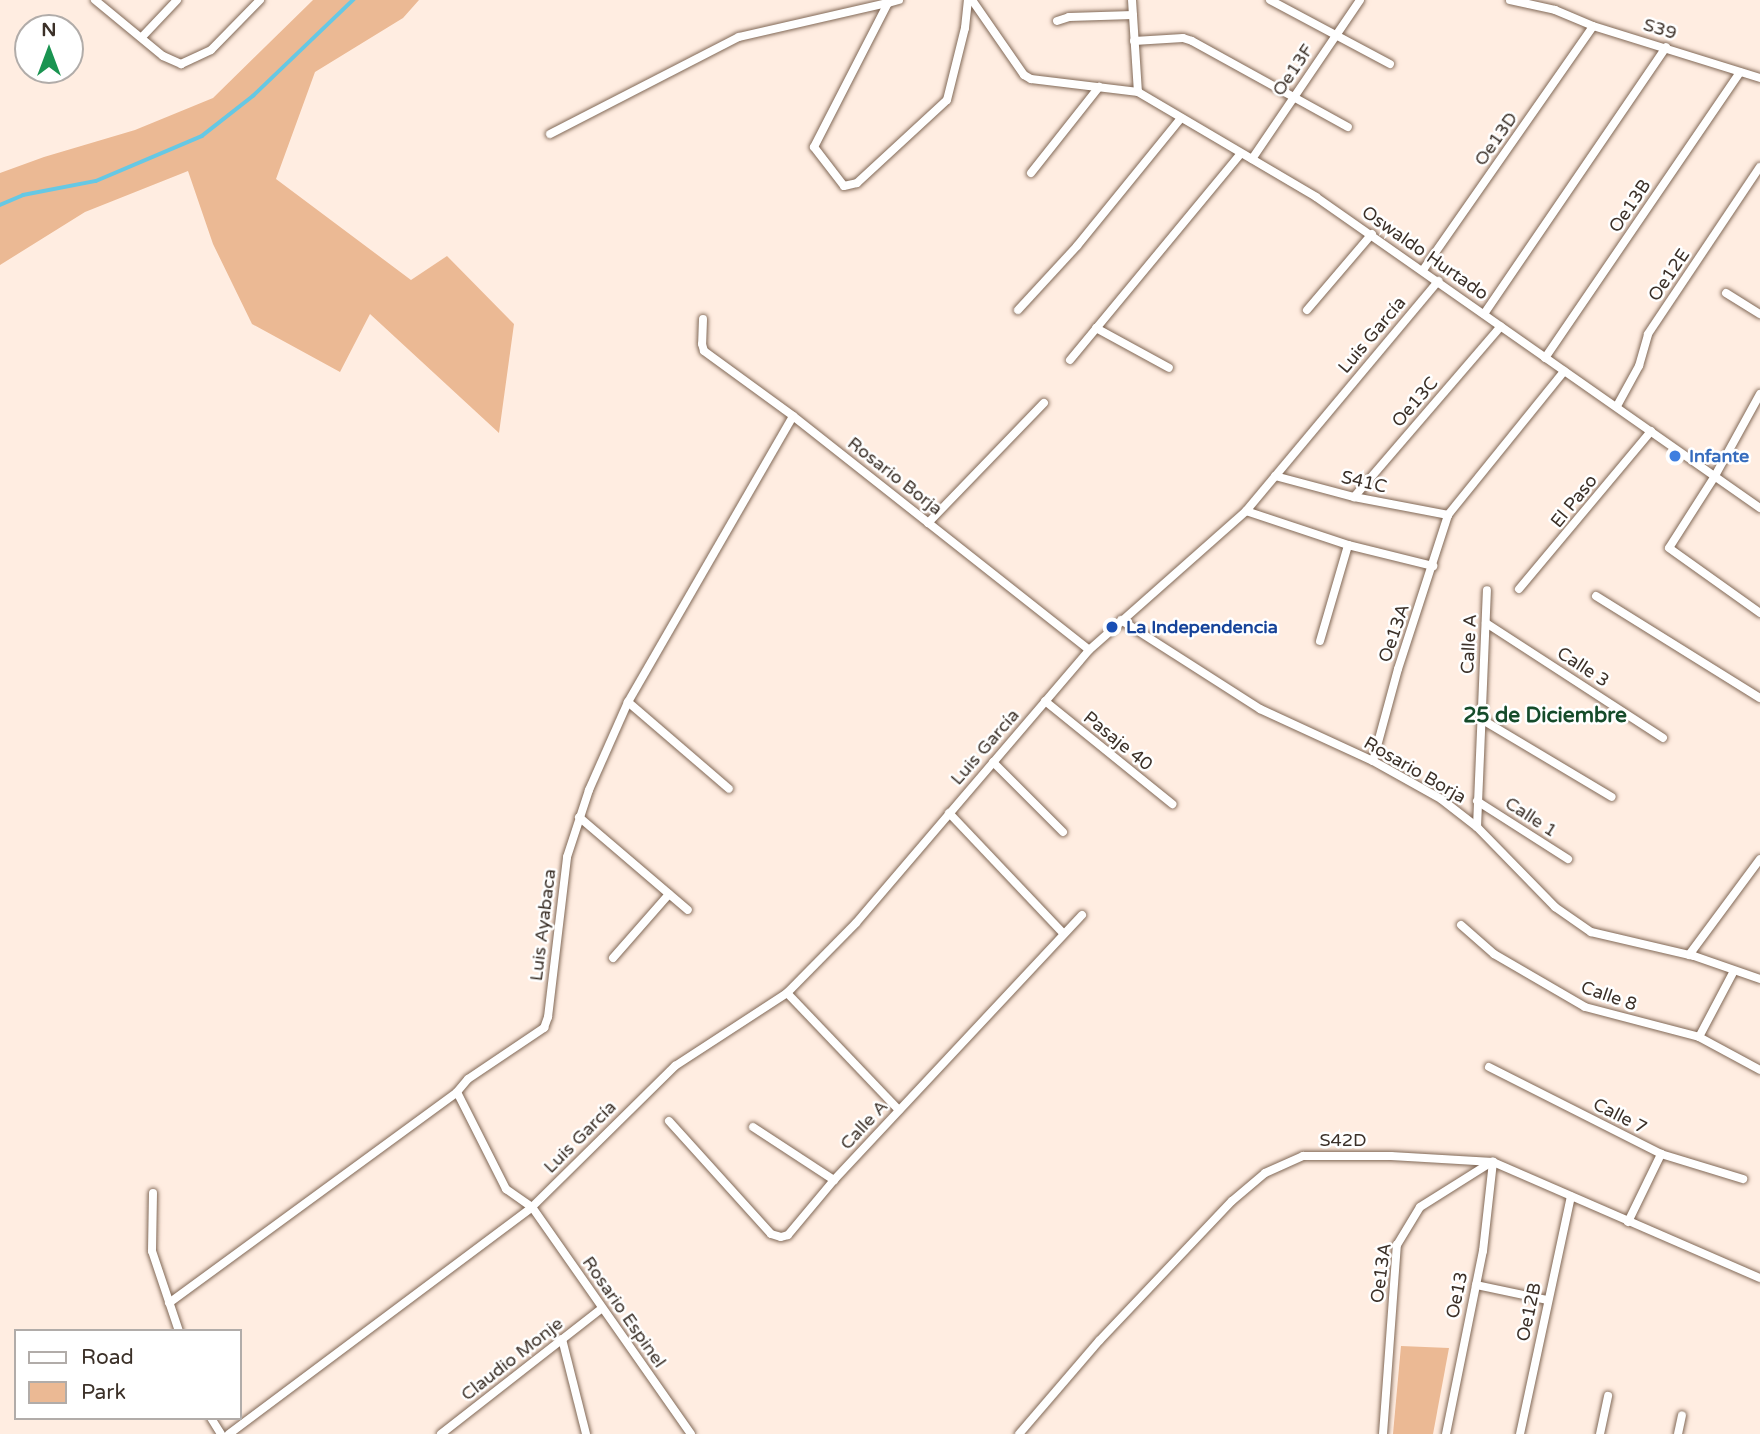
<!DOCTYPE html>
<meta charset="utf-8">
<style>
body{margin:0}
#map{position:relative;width:1760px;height:1434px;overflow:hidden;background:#ffede1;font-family:"Varela Round",sans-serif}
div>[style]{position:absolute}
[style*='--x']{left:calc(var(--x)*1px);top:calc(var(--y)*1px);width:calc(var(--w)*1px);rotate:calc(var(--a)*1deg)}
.green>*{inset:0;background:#ebb994}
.stream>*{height:3.5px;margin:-1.75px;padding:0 1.75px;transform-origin:1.75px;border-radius:1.75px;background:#66c8e4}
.roads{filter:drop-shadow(0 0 2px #816856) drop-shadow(0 0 2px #816856)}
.minor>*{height:8px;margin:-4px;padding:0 4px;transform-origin:4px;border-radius:4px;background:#fff}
.dots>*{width:19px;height:19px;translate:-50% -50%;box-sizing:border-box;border:4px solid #fff;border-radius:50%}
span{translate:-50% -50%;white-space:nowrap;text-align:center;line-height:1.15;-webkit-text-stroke:5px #fff;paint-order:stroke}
.street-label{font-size:18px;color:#3b3028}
.shop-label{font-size:18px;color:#366cbe;font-weight:700}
.left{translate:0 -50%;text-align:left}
.transit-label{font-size:18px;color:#164399;font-weight:700}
.quarter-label{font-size:21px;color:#154b2a;font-weight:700}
.legend{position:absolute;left:14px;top:1329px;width:228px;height:91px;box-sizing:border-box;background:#fff;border:2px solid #b1aca9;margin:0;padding:9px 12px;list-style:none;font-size:21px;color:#3b3028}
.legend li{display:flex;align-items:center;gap:14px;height:35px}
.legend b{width:35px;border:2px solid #b1aca9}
.north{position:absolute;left:14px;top:14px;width:70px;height:70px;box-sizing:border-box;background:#fff;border:2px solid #b1aca9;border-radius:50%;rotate:0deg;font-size:19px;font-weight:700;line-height:28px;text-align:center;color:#3b3028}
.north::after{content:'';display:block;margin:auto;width:24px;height:32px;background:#1a9451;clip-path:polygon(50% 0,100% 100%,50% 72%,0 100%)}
</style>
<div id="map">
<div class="green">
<div style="clip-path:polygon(313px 0,419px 0,403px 18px,315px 72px,276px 179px,411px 280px,447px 256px,514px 324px,499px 433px,370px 314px,340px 372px,252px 324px,213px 244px,188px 171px,85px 212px,0 265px,0 173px,44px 157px,135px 130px,213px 98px)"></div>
<div style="clip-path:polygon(1401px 1346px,1449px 1348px,1433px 1434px,1393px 1434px)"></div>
</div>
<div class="stream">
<div style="--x:0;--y:205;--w:25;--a:-23"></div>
<div style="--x:23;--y:195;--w:74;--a:-10.9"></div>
<div style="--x:96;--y:181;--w:115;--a:-23"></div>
<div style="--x:202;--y:136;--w:65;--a:-38.1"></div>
<div style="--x:253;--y:96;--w:139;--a:-43.8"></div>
</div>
<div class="roads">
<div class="minor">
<div style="--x:95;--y:0;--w:88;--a:39.5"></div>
<div style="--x:163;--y:56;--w:20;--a:24"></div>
<div style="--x:181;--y:64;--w:33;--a:-25"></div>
<div style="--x:211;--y:50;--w:70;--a:-45.6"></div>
<div style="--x:899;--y:0;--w:11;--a:165"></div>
<div style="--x:888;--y:3;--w:162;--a:117.2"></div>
<div style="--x:814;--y:147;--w:49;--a:52.4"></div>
<div style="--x:844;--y:186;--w:13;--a:-13"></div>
<div style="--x:857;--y:183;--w:122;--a:-42.7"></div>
<div style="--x:947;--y:100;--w:74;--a:-76"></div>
<div style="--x:965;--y:28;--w:28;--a:-84"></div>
<div style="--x:972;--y:0;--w:91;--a:55.3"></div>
<div style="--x:1024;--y:75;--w:8;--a:30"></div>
<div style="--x:1031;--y:79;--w:108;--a:6.9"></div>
<div style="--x:1132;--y:0;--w:92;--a:86.3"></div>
<div style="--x:1138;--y:92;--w:207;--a:30.5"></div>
<div style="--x:1316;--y:197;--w:542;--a:35.01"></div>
<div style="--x:1270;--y:0;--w:136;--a:28.1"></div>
<div style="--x:1510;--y:0;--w:46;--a:12.5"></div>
<div style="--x:1555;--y:10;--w:41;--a:22.8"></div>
<div style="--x:1593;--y:26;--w:175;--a:17.3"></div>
<div style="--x:1057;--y:21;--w:13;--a:-18"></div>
<div style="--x:1069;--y:17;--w:64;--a:-1.8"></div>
<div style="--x:142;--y:37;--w:51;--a:-46.6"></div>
<div style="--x:1134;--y:41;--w:49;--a:-3.5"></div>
<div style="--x:1183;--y:38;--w:9;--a:18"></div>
<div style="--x:1192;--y:41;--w:178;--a:28.9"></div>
<div style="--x:550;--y:134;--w:212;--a:-27.2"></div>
<div style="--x:739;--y:37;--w:153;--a:-12.9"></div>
<div style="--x:1252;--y:159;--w:192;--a:-55.8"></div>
<div style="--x:1031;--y:173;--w:110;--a:-51.7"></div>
<div style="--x:1423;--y:270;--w:297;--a:-55.1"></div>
<div style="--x:1726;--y:293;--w:40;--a:32"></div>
<div style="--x:1018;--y:310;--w:87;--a:-47.3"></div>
<div style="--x:1077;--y:246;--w:165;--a:-50.9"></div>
<div style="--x:1307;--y:310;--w:100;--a:-49.5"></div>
<div style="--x:1484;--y:314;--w:323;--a:-55.7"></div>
<div style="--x:703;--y:319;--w:25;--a:92"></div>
<div style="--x:702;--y:344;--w:7;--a:74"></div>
<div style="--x:704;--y:351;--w:110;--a:36.1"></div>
<div style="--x:793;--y:416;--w:377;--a:38.3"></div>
<div style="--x:1096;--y:328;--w:83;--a:28.7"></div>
<div style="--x:1545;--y:358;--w:346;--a:-55.7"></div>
<div style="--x:1070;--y:360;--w:268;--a:-50.4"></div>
<div style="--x:1760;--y:394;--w:94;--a:118.8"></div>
<div style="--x:1715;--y:476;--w:85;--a:122.6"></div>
<div style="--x:1669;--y:548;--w:112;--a:35.5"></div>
<div style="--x:1617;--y:406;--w:46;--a:-61.2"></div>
<div style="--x:1639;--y:366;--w:33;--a:-74"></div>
<div style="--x:1648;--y:334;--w:201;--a:-56.2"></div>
<div style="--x:1275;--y:476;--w:82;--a:14.9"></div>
<div style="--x:1354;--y:497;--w:96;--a:10.8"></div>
<div style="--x:1354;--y:497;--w:225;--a:-49.3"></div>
<div style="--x:1246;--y:511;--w:108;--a:18.4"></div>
<div style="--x:1348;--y:545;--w:88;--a:13.9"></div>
<div style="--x:928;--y:523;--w:167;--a:-46"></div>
<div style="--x:1519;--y:589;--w:206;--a:-50.1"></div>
<div style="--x:1596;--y:596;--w:193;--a:31.9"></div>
<div style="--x:1121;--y:620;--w:165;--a:32.6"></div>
<div style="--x:1260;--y:709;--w:124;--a:24.7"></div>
<div style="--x:1373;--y:761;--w:78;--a:29.2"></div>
<div style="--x:1441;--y:799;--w:46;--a:37.9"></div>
<div style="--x:1477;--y:827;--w:112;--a:45.7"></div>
<div style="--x:1555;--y:907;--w:44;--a:34.8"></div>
<div style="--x:1591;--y:932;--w:106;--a:13.1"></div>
<div style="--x:1694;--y:956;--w:70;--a:19.2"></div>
<div style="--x:1486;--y:623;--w:211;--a:33"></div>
<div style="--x:1320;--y:641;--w:100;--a:-73.7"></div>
<div style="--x:1045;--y:701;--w:164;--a:39"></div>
<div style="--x:628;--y:702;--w:133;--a:40.7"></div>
<div style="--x:1481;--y:719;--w:152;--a:30.8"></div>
<div style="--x:1373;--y:761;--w:95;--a:-74.8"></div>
<div style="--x:1398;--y:669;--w:162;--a:-72"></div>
<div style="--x:1448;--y:515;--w:185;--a:-51.1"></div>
<div style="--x:993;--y:762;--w:99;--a:45"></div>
<div style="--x:1477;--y:801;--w:108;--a:32.5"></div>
<div style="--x:949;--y:813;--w:166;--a:46.5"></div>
<div style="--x:579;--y:817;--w:143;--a:40.5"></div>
<div style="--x:1477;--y:827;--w:237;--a:-87.6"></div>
<div style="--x:1461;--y:925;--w:44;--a:41.3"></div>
<div style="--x:1494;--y:954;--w:105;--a:30.2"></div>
<div style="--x:1585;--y:1007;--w:118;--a:14.7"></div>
<div style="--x:1699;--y:1037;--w:69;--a:28.4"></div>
<div style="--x:1689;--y:955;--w:119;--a:-53.5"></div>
<div style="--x:613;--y:958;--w:85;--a:-48.8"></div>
<div style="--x:787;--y:993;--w:162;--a:46.3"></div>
<div style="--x:1699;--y:1037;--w:75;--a:-62.1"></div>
<div style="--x:1489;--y:1067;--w:193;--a:26.8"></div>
<div style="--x:1661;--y:1154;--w:86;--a:17"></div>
<div style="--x:457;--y:1092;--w:109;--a:63.2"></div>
<div style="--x:506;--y:1189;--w:32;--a:35"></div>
<div style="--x:532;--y:1207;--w:201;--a:-44.6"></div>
<div style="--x:675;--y:1066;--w:134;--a:-33.1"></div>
<div style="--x:787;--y:993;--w:98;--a:-45.4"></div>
<div style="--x:856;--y:923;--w:359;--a:-49.5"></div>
<div style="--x:1089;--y:650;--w:210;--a:-41.5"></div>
<div style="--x:1246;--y:511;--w:300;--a:-50.1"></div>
<div style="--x:669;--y:1121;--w:152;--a:47.9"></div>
<div style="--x:771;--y:1234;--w:10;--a:17"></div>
<div style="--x:781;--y:1237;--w:7;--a:-16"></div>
<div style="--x:788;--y:1235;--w:72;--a:-50.1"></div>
<div style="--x:834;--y:1180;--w:363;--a:-46.9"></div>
<div style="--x:753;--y:1127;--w:97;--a:33.2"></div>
<div style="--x:153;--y:1193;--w:58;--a:91"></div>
<div style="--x:152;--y:1251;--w:84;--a:71.4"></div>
<div style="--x:1628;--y:1222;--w:76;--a:-64.1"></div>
<div style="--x:1476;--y:1285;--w:73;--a:11.9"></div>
<div style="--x:169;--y:1303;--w:357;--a:-36.2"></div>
<div style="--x:457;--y:1092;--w:17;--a:-50"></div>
<div style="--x:468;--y:1079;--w:92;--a:-33.9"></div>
<div style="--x:544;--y:1028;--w:12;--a:-70"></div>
<div style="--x:548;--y:1017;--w:161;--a:-83.2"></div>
<div style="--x:567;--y:857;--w:71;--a:-71.8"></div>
<div style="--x:589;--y:790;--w:96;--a:-66.1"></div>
<div style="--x:628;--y:702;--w:330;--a:-60"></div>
<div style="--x:562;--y:1339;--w:98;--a:75.8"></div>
<div style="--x:211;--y:1418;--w:19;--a:58"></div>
<div style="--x:229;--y:1434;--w:379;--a:-36.8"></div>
<div style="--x:532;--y:1207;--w:277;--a:55"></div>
<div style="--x:441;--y:1434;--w:204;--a:-38"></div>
<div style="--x:1019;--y:1434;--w:123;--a:-49.3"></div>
<div style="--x:1099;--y:1341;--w:193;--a:-46.5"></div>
<div style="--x:1232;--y:1201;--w:43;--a:-40.3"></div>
<div style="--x:1265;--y:1173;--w:42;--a:-24.1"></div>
<div style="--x:1303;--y:1156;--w:88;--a:0"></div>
<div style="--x:1391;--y:1156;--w:102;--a:3.4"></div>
<div style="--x:1493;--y:1162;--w:291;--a:23.5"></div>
<div style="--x:1383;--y:1434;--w:190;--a:-85.8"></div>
<div style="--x:1397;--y:1245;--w:44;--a:-58.8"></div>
<div style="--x:1420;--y:1207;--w:83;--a:-32.2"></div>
<div style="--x:1446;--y:1434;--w:187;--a:-78.6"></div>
<div style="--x:1483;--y:1251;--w:90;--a:-83.6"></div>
<div style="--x:1520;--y:1434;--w:243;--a:-77.9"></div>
<div style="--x:1600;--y:1434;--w:39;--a:-78"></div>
<div style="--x:1678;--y:1434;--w:19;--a:-78"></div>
</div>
</div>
<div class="dots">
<div style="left:1675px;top:456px;background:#3f7fe0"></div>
<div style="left:1112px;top:627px;background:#1a4fb4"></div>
</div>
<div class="street-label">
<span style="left:1660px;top:29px;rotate:17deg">S39</span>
<span style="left:1293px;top:70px;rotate:-56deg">Oe13F</span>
<span style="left:1496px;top:139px;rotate:-55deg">Oe13D</span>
<span style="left:1630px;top:206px;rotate:-56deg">Oe13B</span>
<span style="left:1425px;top:253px;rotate:35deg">Oswaldo Hurtado</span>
<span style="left:1669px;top:275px;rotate:-56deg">Oe12E</span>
<span style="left:1372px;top:335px;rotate:-50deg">Luis García</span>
<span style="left:1415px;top:402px;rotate:-49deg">Oe13C</span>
<span style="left:895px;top:476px;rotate:38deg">Rosario Borja</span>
<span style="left:1364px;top:482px;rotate:13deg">S41C</span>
<span style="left:1574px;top:501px;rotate:-51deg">El Paso</span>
<span style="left:1394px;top:633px;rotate:-71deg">Oe13A</span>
<span style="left:1469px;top:644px;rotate:-87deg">Calle A</span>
<span style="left:1583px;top:667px;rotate:33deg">Calle 3</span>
<span style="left:1118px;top:741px;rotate:39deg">Pasaje 40</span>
<span style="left:985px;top:747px;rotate:-49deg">Luis García</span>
<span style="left:1415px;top:770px;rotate:30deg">Rosario Borja</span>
<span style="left:1531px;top:817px;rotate:33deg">Calle 1</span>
<span style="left:543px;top:925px;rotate:-83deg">Luis Ayabaca</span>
<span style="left:1609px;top:996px;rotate:19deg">Calle 8</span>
<span style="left:1620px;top:1116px;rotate:27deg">Calle 7</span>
<span style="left:864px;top:1125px;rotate:-47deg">Calle A</span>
<span style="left:580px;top:1137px;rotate:-45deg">Luis García</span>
<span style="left:1343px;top:1140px">S42D</span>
<span style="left:1381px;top:1273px;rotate:-82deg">Oe13A</span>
<span style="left:1457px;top:1295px;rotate:-78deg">Oe13</span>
<span style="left:624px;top:1312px;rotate:55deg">Rosario Espinel</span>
<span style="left:1529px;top:1312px;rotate:-78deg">Oe12B</span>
<span style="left:512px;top:1359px;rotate:-38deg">Claudio Monje</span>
</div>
<div class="shop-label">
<span class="left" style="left:1689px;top:456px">Infante</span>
</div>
<div class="transit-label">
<span class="left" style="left:1126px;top:627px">La Independencia</span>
</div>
<div class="quarter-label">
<span style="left:1545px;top:716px">25 de Diciembre</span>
</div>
<ul class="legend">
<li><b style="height:9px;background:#fff"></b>Road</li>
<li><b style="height:19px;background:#ebb994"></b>Park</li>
</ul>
<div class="north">N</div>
</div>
